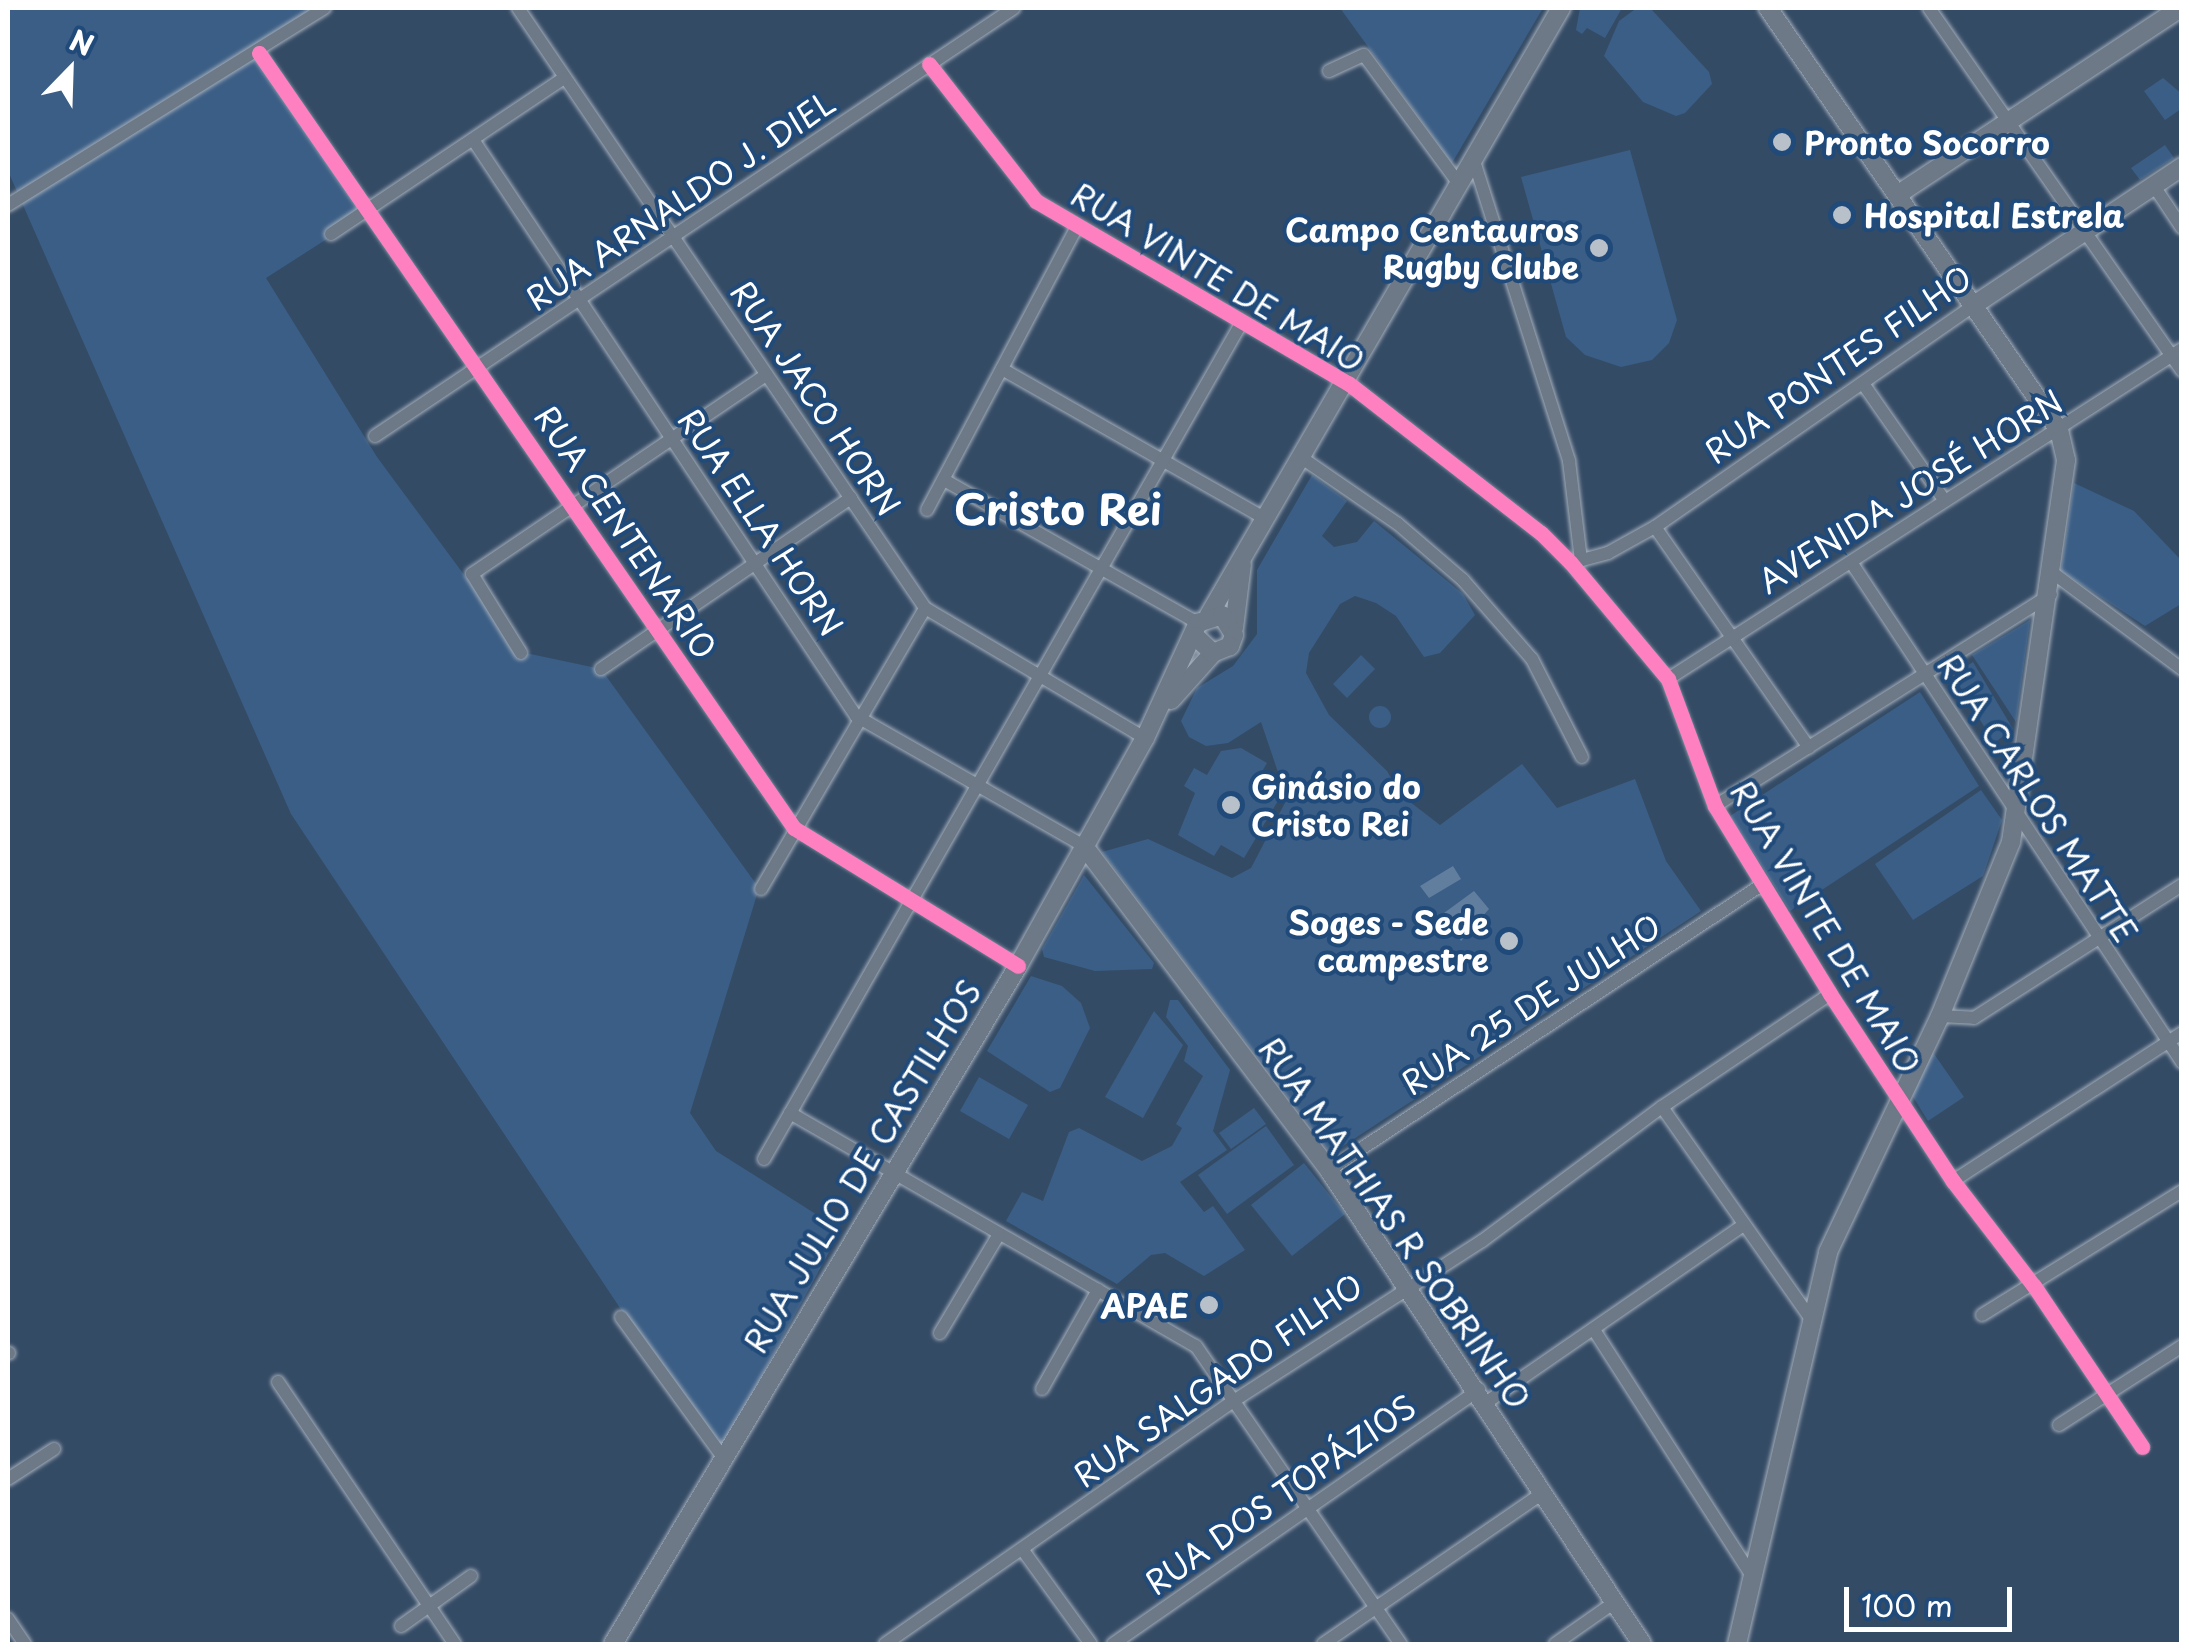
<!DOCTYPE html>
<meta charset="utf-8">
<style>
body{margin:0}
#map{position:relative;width:2189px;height:1652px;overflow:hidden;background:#344b65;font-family:"Playpen Sans",sans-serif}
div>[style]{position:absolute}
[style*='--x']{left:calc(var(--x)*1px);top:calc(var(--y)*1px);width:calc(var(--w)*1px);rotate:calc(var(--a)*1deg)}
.green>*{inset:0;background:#3b5e86}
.round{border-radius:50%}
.water>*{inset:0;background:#617e9e}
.roads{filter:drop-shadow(0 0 2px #a4aeba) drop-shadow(0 0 2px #a4aeba)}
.minor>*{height:12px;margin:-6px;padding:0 6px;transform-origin:6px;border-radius:6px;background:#6d7986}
.major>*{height:18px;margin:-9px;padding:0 9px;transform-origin:9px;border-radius:9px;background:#6d7986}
.cycleway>*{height:15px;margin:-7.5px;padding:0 7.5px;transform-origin:7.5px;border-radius:7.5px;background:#ff80c0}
.dots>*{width:28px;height:28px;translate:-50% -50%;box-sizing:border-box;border:5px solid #1f4a7a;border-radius:50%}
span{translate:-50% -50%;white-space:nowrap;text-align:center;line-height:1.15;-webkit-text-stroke:8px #1f4a7a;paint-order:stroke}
.poi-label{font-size:32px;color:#fff;font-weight:700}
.left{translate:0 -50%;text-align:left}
.right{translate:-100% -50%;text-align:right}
.street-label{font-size:32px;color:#fff}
.district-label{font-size:42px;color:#fff;font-weight:700}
.frame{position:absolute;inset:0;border:10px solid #fff;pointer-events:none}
.north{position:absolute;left:20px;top:20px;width:100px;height:100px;-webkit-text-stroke:8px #1f4a7a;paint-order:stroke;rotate:23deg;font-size:28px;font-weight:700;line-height:40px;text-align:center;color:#fff}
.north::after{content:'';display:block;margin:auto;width:35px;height:45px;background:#fff;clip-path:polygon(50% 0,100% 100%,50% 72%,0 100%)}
.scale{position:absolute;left:1844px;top:1587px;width:168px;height:45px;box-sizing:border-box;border:5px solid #fff;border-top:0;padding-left:12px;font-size:30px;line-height:35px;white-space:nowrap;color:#fff;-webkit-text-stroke:8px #1f4a7a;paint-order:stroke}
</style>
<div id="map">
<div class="green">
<div style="clip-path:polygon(8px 8px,325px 8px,259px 53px,369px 212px,266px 278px,377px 457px,521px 652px,601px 669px,759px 888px,690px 1113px,716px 1151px,841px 1230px,722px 1449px,622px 1311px,291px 814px,8px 171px)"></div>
<div style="clip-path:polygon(1340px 8px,1543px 8px,1452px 163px)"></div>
<div style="clip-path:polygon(1580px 8px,1622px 8px,1605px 38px,1587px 28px,1582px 34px,1576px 30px)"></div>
<div style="clip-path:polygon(1634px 10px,1652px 10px,1709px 72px,1712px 84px,1685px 113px,1676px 116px,1643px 102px,1604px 56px,1619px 21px)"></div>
<div style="clip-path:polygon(2163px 78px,2182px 94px,2181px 109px,2165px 120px,2144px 91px)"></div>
<div style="clip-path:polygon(2165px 145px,2174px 158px,2140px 180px,2131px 168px)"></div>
<div style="clip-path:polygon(1630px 150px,1677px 320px,1669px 343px,1652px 360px,1621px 367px,1585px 355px,1566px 337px,1521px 177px)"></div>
<div style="clip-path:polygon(1312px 475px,1347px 501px,1322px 536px,1334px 547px,1357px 542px,1374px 521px,1463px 594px,1475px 615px,1440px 653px,1424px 657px,1396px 616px,1376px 603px,1355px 596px,1340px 604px,1309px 653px,1306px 673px,1329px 715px,1387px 771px,1401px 795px,1440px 825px,1522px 764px,1557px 808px,1635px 779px,1666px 861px,1701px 911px,1331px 1154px,1102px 852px,1148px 839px,1232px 878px,1251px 868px,1289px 795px,1285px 789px,1244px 858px,1221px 845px,1214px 856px,1178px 835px,1195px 793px,1184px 786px,1194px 768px,1207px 775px,1221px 751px,1241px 748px,1267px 763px,1260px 775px,1283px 787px,1261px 722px,1228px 743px,1206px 746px,1189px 737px,1181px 721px,1197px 688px,1233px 666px,1257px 634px,1257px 570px)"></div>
<div style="clip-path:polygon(2074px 483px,2134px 511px,2181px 560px,2181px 604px,2145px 626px,2061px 571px)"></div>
<div style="clip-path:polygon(2030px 620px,2016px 722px,1972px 655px)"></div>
<div style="clip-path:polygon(1361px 655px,1375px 669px,1347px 698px,1333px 684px)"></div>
<div style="clip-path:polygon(1973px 662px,2013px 729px,1994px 743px,1953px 675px)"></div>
<div style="clip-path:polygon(1920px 692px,1979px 786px,1790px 911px,1730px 816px)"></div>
<div class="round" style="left:1369px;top:706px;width:22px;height:22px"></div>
<div style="clip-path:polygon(1981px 790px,2002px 820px,1983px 876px,1913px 920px,1875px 864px)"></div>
<div style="clip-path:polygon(1084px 875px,1154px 963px,1152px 969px,1095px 971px,1044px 957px,1042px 949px)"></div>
<div style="clip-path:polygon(1031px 976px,1062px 986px,1081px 1003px,1090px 1028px,1060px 1088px,1050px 1092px,987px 1051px)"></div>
<div style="clip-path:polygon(1170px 1000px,1178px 1000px,1230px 1070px,1213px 1131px,1227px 1150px,1180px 1182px,1204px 1212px,1213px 1206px,1245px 1250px,1204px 1276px,1165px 1253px,1151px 1255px,1117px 1284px,1006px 1221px,1022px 1192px,1043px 1201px,1069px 1132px,1079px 1128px,1142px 1161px,1172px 1146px,1182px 1128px,1176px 1124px,1203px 1076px,1184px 1061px,1188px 1046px,1166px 1017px)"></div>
<div style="clip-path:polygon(1154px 1011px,1183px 1045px,1143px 1118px,1105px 1097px)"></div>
<div style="clip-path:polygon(1932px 1051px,1964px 1097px,1928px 1121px,1912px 1095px)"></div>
<div style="clip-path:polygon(979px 1077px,1028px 1105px,1009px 1139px,960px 1111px)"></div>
<div style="clip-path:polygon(1254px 1108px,1266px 1124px,1231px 1149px,1219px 1133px)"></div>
<div style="clip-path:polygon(1266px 1126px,1294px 1165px,1227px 1214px,1198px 1175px)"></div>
<div style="clip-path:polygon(1304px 1163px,1345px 1214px,1292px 1256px,1251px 1205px)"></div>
</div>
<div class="water">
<div style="clip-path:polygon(1453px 866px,1461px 879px,1429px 898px,1420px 886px)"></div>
<div style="clip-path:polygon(1474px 891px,1489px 909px,1461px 941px,1444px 913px)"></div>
</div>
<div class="roads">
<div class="minor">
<div style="--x:518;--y:8;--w:725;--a:55.85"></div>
<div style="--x:925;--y:608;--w:256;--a:30.6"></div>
<div style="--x:1929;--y:8;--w:442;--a:55.1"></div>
<div style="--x:259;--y:53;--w:942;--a:55.38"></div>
<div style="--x:794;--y:828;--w:263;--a:31.6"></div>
<div style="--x:929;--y:64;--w:174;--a:52"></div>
<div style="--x:1036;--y:201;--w:361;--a:30.3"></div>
<div style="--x:1348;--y:383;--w:244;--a:37.9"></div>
<div style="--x:1541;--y:533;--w:42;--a:45"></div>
<div style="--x:1571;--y:563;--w:151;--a:50.1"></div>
<div style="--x:1668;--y:679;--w:135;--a:69.7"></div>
<div style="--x:1715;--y:806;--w:220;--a:58.5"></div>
<div style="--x:1830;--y:994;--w:224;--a:56.7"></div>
<div style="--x:1953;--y:1181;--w:133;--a:52.4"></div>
<div style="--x:2034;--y:1286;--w:194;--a:56.1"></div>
<div style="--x:1329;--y:71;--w:38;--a:-25"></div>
<div style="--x:1364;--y:55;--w:162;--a:53.6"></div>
<div style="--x:474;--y:141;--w:690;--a:56.4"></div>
<div style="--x:856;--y:716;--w:262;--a:29.7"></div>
<div style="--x:1474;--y:161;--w:315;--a:72.4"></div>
<div style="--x:1569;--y:461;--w:100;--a:83.1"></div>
<div style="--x:2154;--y:186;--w:50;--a:56.3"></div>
<div style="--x:8;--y:205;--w:373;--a:-31.9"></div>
<div style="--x:331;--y:234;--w:280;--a:-33.8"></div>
<div style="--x:1002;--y:369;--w:301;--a:29.6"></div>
<div style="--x:1864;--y:385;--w:141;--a:55.1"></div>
<div style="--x:375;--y:436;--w:769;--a:-33.81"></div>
<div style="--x:1302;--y:458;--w:116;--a:34.5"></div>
<div style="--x:1398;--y:524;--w:86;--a:40.7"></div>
<div style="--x:1463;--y:580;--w:105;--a:48.9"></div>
<div style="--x:1532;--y:659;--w:110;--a:63"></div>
<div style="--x:944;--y:480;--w:291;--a:29.4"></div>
<div style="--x:927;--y:510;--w:319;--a:-62.1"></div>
<div style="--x:1655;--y:527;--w:269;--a:55.1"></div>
<div style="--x:1851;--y:562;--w:600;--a:56.5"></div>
<div style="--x:1571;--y:563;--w:38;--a:-15"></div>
<div style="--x:1608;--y:553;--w:54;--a:-29"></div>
<div style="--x:1655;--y:527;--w:389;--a:-34.8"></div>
<div style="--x:2053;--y:573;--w:161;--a:36.7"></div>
<div style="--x:521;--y:653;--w:93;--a:-121.8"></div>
<div style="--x:472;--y:574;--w:355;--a:-34.1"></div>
<div style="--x:601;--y:669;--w:303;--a:-34.4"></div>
<div style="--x:1668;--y:679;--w:611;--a:-32.7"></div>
<div style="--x:1715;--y:806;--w:397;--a:-32.2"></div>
<div style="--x:761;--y:889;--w:325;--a:-59.7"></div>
<div style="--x:1940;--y:1016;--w:34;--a:3"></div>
<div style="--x:1974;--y:1018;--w:247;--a:-32.6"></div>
<div style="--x:1662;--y:1107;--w:254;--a:54.9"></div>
<div style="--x:790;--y:1113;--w:468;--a:29.9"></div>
<div style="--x:1196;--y:1346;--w:362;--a:55.5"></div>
<div style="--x:764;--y:1159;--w:964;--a:-60.27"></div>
<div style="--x:1329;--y:1170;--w:520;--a:-33.38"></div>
<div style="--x:1953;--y:1181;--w:273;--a:-32.9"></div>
<div style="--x:1982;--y:1315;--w:235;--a:-31.8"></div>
<div style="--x:621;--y:1317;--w:172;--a:54"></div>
<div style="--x:940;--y:1333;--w:115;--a:-59.2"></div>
<div style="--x:1596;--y:1333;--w:285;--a:57.3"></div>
<div style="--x:8;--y:1353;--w:1;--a:0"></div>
<div style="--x:278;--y:1382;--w:316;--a:56"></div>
<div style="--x:1042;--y:1389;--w:114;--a:-60.5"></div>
<div style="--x:1487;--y:1402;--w:308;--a:-34.6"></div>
<div style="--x:2059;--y:1425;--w:146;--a:-32.7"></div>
<div style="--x:8;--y:1479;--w:55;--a:-33.1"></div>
<div style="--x:1022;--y:1549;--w:117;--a:54"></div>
<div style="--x:8;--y:1619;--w:30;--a:56"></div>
<div style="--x:401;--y:1626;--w:86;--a:-35.5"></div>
<div style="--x:885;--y:1644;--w:423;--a:-34.9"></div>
<div style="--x:1232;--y:1402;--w:297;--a:-32.8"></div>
<div style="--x:1482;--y:1241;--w:224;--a:-36.7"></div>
<div style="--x:1662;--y:1107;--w:202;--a:-33.9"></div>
<div style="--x:1113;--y:1644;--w:446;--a:-34.8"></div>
<div style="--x:1323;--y:1644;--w:267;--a:-34.5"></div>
<div style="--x:1555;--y:1644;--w:73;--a:-35"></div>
</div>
<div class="major">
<div style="--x:1897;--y:195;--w:340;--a:-33.4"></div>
<div style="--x:1974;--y:305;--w:250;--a:-33.6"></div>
<div style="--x:1209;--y:615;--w:702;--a:-59.89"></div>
<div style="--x:1234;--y:628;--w:64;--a:-82.9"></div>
<div style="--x:1171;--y:700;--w:63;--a:-48.2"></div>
<div style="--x:1084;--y:846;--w:406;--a:52.9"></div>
<div style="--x:1329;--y:1170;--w:568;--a:56.56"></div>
<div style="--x:613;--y:1644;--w:790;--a:-59.15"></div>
<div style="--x:1018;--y:966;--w:261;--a:-60.9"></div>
<div style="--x:1145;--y:738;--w:127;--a:-65.3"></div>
<div style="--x:1198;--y:623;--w:25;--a:-18"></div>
<div style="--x:1222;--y:615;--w:23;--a:59"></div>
<div style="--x:1234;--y:635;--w:12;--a:110"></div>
<div style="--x:1230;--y:646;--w:18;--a:158"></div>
<div style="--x:1213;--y:653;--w:25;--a:-137"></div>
<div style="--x:1737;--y:1644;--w:402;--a:-76.9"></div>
<div style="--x:1828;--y:1252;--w:261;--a:-64.6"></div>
<div style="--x:1940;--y:1016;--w:188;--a:-67.8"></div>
<div style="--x:2011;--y:842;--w:386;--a:-81.8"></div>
<div style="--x:2066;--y:460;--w:31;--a:-103"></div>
<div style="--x:2059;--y:430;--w:513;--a:-124.59"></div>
</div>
</div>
<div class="cycleway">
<div style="--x:259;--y:53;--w:942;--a:55.38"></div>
<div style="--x:794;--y:828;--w:263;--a:31.6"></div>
<div style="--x:929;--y:64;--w:174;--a:52"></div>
<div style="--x:1036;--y:201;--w:361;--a:30.3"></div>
<div style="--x:1348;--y:383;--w:244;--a:37.9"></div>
<div style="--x:1541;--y:533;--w:42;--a:45"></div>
<div style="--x:1571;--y:563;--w:151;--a:50.1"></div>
<div style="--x:1668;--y:679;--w:135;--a:69.7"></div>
<div style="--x:1715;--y:806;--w:220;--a:58.5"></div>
<div style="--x:1830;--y:994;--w:224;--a:56.7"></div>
<div style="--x:1953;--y:1181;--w:133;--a:52.4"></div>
<div style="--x:2034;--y:1286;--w:194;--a:56.1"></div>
</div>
<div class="dots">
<div style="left:1782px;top:142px;background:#b8c0c9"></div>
<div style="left:1842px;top:215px;background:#b8c0c9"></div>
<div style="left:1599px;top:248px;background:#b8c0c9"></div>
<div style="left:1231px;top:805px;background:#b8c0c9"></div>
<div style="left:1509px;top:941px;background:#b8c0c9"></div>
<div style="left:1209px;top:1305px;background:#b8c0c9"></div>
</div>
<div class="poi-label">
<span class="left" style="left:1804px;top:142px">Pronto Socorro</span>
<span class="left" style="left:1864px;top:215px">Hospital Estrela</span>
<span class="right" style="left:1579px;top:248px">Campo Centauros<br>Rugby Clube</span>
<span class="left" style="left:1251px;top:805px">Ginásio do<br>Cristo Rei</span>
<span class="right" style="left:1489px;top:941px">Soges - Sede<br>campestre</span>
<span class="right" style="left:1189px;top:1305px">APAE</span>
</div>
<div class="street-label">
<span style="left:680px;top:200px;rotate:-34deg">RUA ARNALDO J. DIEL</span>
<span style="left:1218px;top:277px;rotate:31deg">RUA VINTE DE MAIO</span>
<span style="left:1838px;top:364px;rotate:-35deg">RUA PONTES FILHO</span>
<span style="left:816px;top:398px;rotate:56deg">RUA JACO HORN</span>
<span style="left:1910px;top:491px;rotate:-32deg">AVENIDA JOSÉ HORN</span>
<span style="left:761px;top:522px;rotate:56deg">RUA ELLA HORN</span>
<span style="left:626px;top:532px;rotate:56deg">RUA CENTENARIO</span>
<span style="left:2038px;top:798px;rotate:57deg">RUA CARLOS MATTE</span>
<span style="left:1826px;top:927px;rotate:59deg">RUA VINTE DE MAIO</span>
<span style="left:1531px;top:1004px;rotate:-33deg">RUA 25 DE JULHO</span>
<span style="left:862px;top:1166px;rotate:-59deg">RUA JULIO DE CASTILHOS</span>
<span style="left:1395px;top:1223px;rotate:55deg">RUA MATHIAS R SOBRINHO</span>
<span style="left:1218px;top:1380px;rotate:-35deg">RUA SALGADO FILHO</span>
<span style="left:1280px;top:1494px;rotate:-35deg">RUA DOS TOPÁZIOS</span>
</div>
<div class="district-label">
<span style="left:1058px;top:508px">Cristo Rei</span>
</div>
<div class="frame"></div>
<div class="north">N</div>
<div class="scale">100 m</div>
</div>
